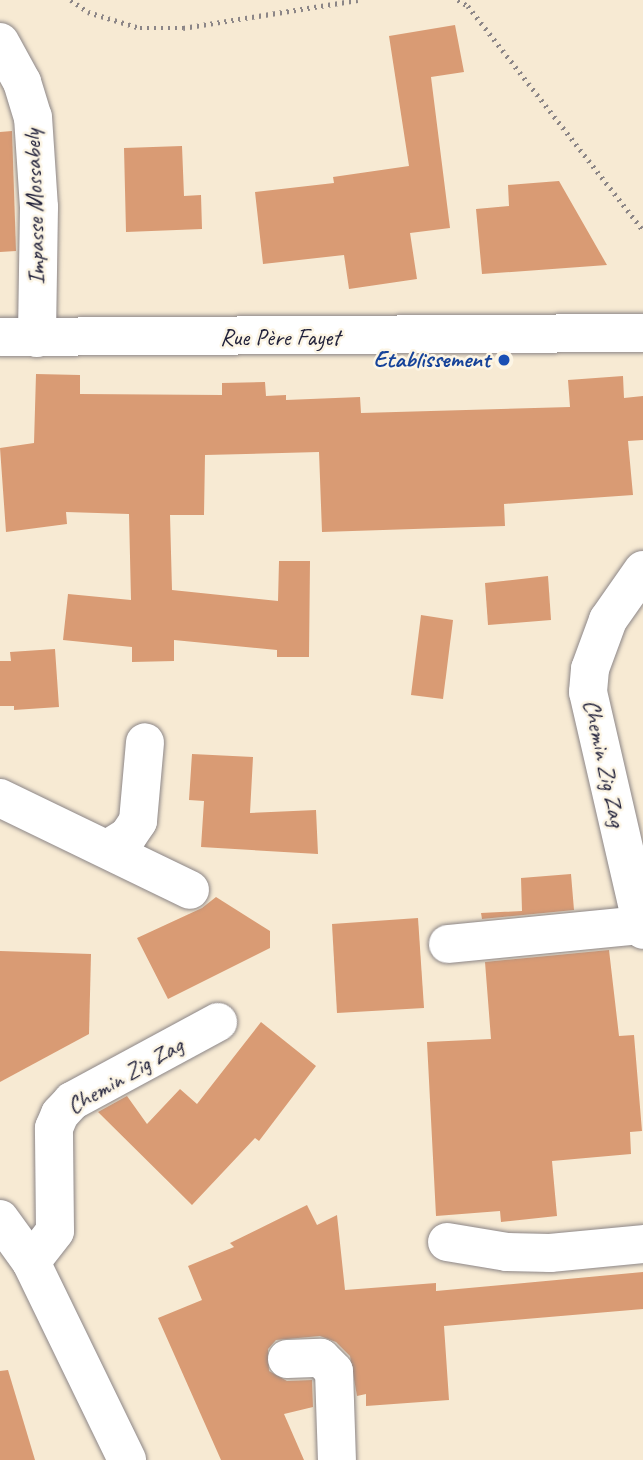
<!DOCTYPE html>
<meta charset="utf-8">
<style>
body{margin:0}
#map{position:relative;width:643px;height:1460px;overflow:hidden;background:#f7ead3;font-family:Caveat,sans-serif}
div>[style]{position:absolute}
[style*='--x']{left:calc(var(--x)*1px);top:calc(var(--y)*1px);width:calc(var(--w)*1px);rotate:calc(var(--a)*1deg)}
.building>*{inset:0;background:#d99b74}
.path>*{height:4.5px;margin-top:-2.25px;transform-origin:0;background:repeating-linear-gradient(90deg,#8c8687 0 2px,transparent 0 7px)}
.roads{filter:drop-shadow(0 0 2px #8c8687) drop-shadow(0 0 2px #8c8687)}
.street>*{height:38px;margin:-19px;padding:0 19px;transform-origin:19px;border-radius:19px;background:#fff}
.secondary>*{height:38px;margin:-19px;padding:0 19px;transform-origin:19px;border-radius:19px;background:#fff}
.dots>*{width:19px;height:19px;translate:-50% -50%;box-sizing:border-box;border:4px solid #fcf5e5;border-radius:50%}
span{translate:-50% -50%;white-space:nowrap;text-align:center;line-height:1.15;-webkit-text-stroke:5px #fcf5e5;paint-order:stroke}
.street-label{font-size:24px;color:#22223b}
.transit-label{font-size:24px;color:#164399;font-weight:700}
.right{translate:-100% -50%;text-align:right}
</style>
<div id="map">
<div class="building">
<div style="clip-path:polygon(455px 25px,464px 72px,431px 77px,450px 228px,410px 233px,417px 279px,349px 289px,344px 255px,263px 264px,255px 192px,334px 183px,333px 177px,409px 166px,389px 36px)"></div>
<div style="clip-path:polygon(12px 131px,16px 251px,0 252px,0 132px)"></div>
<div style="clip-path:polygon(182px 146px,184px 196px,201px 195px,202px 229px,126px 232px,124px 148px)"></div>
<div style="clip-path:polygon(559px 181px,607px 265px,482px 274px,476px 209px,509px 206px,508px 185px)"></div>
<div style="clip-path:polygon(36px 374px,80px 375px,80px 394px,222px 395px,222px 383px,265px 382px,266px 396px,286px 395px,286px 400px,360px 397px,361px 413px,570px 407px,568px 380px,623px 376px,624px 398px,643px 396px,643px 440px,628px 441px,633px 495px,504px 504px,505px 526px,322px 532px,319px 452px,205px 455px,204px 515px,170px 515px,172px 590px,278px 601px,279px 561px,310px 561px,309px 657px,277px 657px,277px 650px,174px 640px,174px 661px,132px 662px,132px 647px,63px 640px,68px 594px,131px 600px,129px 514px,66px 512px,67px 524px,6px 532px,0 448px,34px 443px)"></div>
<div style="clip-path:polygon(548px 576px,551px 620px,488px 625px,485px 583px)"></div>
<div style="clip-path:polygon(421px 615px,453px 620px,443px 699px,411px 695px)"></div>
<div style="clip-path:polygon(55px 649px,59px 707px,14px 710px,14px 706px,0 706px,0 661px,11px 661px,10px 652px)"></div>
<div style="clip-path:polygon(192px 754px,253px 757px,250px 813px,316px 810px,318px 854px,201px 847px,204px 801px,189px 800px)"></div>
<div style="clip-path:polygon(571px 874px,574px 910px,482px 919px,481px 913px,522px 911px,521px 878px)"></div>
<div style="clip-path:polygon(216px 897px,270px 931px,270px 948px,168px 999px,137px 938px,202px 908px)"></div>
<div style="clip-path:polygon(418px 918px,424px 1008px,337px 1013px,332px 924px)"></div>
<div style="clip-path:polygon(609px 950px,619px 1036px,634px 1035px,642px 1131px,630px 1132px,631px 1154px,552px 1161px,557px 1216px,501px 1222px,500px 1211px,436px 1216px,427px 1042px,491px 1039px,485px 962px)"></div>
<div style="clip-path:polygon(0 951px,91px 954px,89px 1034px,0 1082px)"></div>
<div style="clip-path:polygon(261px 1022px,316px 1066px,259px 1141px,255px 1138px,192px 1205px,98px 1112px,127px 1096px,147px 1124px,180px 1089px,197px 1104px)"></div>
<div style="clip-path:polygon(307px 1205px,317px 1225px,337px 1215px,345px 1290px,436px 1283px,436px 1291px,643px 1272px,643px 1309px,444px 1326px,449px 1400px,366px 1406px,366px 1394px,357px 1396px,350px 1356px,336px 1342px,320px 1336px,276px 1340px,268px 1349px,269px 1371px,287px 1381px,312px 1380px,313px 1407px,284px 1414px,304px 1460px,221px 1460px,158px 1318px,202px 1300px,188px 1266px,234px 1247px,230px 1243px)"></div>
<div style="clip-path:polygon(8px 1370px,35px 1460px,0 1460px,0 1371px)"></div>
</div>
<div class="path">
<div style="--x:71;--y:0;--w:21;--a:35"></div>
<div style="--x:88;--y:12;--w:54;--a:17.1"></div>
<div style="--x:140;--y:28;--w:43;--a:0"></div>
<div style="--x:183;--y:28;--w:177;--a:-9.1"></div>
<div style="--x:458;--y:0;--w:12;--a:31"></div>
<div style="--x:468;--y:6;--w:284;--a:52"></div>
</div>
<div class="roads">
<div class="street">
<div style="--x:0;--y:42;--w:46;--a:61.2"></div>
<div style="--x:22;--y:82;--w:37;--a:73"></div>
<div style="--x:33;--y:117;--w:90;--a:86.2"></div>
<div style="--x:39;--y:207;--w:131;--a:90.9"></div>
<div style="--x:643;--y:570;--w:61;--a:125"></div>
<div style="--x:608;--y:620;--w:52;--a:110.2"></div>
<div style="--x:590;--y:669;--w:23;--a:95"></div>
<div style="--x:588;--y:692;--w:244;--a:77"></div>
<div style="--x:0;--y:798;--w:211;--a:25.8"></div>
<div style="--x:109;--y:848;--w:22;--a:-32"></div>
<div style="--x:128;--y:836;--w:18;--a:-56"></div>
<div style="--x:138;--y:821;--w:79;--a:-84.9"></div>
<div style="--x:448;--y:944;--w:194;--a:-5.6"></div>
<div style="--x:0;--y:1219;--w:53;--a:54.2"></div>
<div style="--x:31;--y:1262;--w:220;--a:64.1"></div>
<div style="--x:447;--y:1242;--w:61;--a:9.5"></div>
<div style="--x:507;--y:1252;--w:43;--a:1.3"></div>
<div style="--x:550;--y:1253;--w:93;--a:-5.5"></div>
<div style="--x:31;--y:1262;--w:39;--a:-52"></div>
<div style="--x:55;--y:1231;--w:103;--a:-90.6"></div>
<div style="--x:54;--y:1128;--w:15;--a:-67"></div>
<div style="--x:60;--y:1114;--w:18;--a:-47"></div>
<div style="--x:72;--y:1101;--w:166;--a:-28.4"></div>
<div style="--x:287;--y:1359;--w:34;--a:-2"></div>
<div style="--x:321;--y:1358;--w:18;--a:45"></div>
<div style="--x:334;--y:1371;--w:89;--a:88.1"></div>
</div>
<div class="secondary">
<div style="--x:0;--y:337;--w:643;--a:-0.36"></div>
</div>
</div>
<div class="dots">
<div style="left:504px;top:360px;background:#1a4fb4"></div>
</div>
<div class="street-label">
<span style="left:35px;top:207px;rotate:-92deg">Impasse Mossabely</span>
<span style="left:280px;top:338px">Rue Père Fayet</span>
<span style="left:604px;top:763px;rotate:78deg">Chemin Zig Zag</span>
<span style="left:125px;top:1076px;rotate:-30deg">Chemin Zig Zag</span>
</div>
<div class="transit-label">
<span class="right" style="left:490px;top:360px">Etablissement</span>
</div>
</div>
